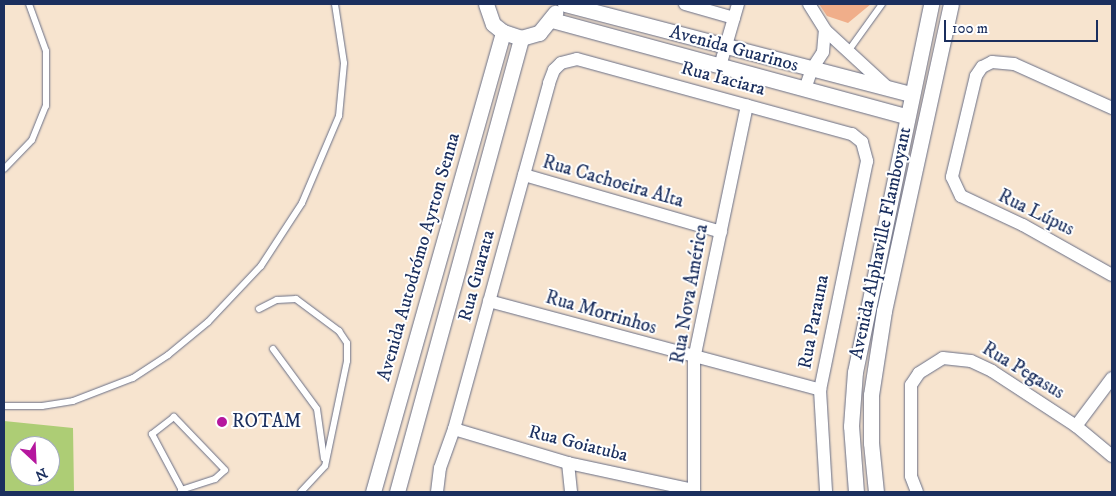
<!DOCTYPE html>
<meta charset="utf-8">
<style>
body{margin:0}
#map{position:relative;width:1116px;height:496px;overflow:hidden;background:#f7e4cf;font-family:"IM FELL DW Pica",serif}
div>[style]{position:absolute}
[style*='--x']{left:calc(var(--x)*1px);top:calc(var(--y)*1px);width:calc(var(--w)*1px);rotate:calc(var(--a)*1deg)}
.green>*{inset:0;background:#adcd75}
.building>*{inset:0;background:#f0ae8a}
.roads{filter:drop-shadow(0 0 1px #686e86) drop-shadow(0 0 1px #686e86)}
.service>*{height:6px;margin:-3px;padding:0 3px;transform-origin:3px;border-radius:3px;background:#fff}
.minor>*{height:12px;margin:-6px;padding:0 6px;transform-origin:6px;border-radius:6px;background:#fff}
.tertiary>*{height:15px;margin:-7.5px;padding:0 7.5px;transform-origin:7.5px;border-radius:7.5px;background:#fff}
.dots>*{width:14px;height:14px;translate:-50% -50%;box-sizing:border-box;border:2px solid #fff;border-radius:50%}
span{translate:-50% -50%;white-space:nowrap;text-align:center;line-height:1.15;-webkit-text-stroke:4px #fff;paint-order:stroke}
.street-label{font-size:19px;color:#1b2f5e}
.poi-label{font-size:19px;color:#1b2f5e}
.left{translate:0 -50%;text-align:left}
.frame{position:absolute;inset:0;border:5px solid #1b2f5e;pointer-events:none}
.north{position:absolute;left:10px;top:436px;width:50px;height:50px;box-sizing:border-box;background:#fff;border:1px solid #a4acbf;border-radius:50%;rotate:155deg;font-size:14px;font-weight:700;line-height:20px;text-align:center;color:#1b2f5e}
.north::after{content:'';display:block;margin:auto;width:18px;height:22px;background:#b5179e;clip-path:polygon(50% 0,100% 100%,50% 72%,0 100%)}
.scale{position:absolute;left:944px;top:20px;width:154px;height:22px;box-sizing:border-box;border:2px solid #1b2f5e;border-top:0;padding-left:6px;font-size:15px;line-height:18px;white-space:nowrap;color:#1b2f5e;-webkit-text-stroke:4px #fff;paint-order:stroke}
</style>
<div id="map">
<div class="green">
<div style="clip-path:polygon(evenodd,4px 421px,73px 428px,74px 492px,4px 492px,4px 421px,20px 446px,50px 446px,50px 476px,20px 476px,20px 446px)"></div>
</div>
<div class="building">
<div style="clip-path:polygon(819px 4px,871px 4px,848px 23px,827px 16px)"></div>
</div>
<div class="roads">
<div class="service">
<div style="--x:849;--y:50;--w:57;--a:-54.3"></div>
<div style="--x:4;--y:169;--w:40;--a:-46"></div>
<div style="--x:32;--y:140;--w:37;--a:-68"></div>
<div style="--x:46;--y:106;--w:55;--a:-90"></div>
<div style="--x:46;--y:51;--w:50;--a:-109.9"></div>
<div style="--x:259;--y:309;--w:20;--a:-27"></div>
<div style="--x:277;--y:300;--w:19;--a:-3"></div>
<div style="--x:296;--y:299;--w:54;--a:36.7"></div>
<div style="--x:339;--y:331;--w:14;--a:56"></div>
<div style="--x:347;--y:343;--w:18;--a:90"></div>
<div style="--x:347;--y:361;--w:107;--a:101.8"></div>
<div style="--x:325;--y:466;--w:35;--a:133"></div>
<div style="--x:273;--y:349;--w:74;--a:53.7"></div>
<div style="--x:317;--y:409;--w:50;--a:82"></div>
<div style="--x:4;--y:406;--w:38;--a:0"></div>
<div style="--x:42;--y:406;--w:31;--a:-9"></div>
<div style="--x:73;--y:401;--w:64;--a:-21"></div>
<div style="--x:133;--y:378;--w:42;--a:-33.3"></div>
<div style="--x:168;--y:355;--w:52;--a:-39.5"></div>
<div style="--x:208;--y:322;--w:77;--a:-46.6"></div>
<div style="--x:261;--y:266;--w:75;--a:-56.9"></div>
<div style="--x:302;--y:203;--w:95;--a:-67"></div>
<div style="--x:339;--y:116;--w:53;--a:-84.6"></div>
<div style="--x:344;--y:63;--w:60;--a:-98.7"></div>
<div style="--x:181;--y:490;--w:36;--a:-18"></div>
<div style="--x:215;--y:479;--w:13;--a:-42"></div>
<div style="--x:225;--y:470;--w:74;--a:-133.9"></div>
<div style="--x:174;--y:417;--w:28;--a:142"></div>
<div style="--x:152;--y:434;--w:66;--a:61.9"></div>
</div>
<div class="minor">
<div style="--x:685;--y:4;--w:51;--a:15.9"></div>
<div style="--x:809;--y:4;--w:31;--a:58"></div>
<div style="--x:825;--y:30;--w:86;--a:42.6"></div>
<div style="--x:720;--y:66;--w:65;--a:-73.8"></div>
<div style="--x:805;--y:89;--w:21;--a:-71"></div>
<div style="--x:812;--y:69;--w:20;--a:-57"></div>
<div style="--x:823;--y:52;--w:22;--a:-85"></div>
<div style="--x:1112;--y:108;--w:107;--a:-155.8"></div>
<div style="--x:1014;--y:64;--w:22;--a:-175"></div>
<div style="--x:992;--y:62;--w:11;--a:153"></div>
<div style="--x:982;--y:67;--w:11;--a:124"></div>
<div style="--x:976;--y:76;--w:104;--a:103.4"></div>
<div style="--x:952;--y:177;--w:21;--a:65"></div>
<div style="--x:961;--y:196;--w:68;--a:25.1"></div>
<div style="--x:1023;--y:225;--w:102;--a:29.3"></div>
<div style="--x:524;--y:175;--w:205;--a:16.1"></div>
<div style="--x:489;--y:301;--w:343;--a:15"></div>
<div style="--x:1076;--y:426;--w:60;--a:-53.1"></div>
<div style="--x:454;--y:429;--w:119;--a:16.6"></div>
<div style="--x:568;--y:463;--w:129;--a:12.1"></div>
<div style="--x:568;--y:463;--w:29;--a:84"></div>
<div style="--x:437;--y:492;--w:24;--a:-83"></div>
<div style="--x:440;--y:468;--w:41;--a:-70.3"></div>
<div style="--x:454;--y:429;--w:359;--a:-74.6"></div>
<div style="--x:549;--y:83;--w:14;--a:-69"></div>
<div style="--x:554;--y:70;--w:10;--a:-45"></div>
<div style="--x:561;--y:63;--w:16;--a:-14"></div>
<div style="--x:577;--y:59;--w:285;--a:15.3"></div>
<div style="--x:852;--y:134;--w:13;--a:39"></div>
<div style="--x:862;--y:142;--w:20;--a:75"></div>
<div style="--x:867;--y:161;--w:234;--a:101.6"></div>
<div style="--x:820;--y:390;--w:102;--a:86.6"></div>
<div style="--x:694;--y:492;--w:133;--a:-90"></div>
<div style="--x:694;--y:359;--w:259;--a:-78.2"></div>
<div style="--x:917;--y:492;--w:17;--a:-111"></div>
<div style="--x:911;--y:476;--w:91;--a:-90"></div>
<div style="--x:911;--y:385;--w:14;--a:-56"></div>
<div style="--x:919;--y:373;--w:28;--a:-32"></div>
<div style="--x:943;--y:358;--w:28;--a:6"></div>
<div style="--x:971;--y:361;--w:23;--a:25"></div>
<div style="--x:992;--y:371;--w:100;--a:33.2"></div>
<div style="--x:1076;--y:426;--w:47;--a:39.8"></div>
</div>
<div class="tertiary">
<div style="--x:486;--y:4;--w:21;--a:71"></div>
<div style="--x:493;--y:24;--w:13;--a:39"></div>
<div style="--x:503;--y:32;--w:19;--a:18"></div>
<div style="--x:521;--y:38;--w:19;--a:-16"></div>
<div style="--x:539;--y:33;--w:26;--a:-51"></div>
<div style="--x:565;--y:4;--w:358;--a:14.6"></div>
<div style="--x:552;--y:20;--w:367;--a:15.2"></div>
<div style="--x:373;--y:492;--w:478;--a:-74.2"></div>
<div style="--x:397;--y:492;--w:471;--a:-74.7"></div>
<div style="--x:856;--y:492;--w:66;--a:-94.3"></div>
<div style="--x:851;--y:426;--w:54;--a:-85.8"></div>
<div style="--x:855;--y:372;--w:376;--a:-78.3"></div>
<div style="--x:876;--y:492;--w:49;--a:-95.8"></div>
<div style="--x:871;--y:443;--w:48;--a:-90"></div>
<div style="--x:871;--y:395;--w:85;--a:-81.2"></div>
<div style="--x:884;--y:311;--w:314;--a:-77.7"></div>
</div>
</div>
<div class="dots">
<div style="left:222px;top:422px;background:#b5179e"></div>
</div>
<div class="street-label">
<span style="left:734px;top:49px;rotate:15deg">Avenida Guarinos</span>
<span style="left:723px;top:79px;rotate:15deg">Rua Iaciara</span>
<span style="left:613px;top:182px;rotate:16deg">Rua Cachoeira Alta</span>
<span style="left:1036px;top:213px;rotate:26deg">Rua Lúpus</span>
<span style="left:881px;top:243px;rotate:-78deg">Avenida Alphaville Flamboyant</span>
<span style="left:419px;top:257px;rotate:-74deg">Avenida Autodrómo Ayrton Senna</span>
<span style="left:477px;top:276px;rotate:-75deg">Rua Guarata</span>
<span style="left:690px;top:294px;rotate:-80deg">Rua Nova América</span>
<span style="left:601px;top:313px;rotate:16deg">Rua Morrinhos</span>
<span style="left:814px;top:322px;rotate:-79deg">Rua Parauna</span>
<span style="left:1023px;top:371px;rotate:31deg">Rua Pegasus</span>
<span style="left:578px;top:444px;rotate:14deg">Rua Goiatuba</span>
</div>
<div class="poi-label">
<span class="left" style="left:232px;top:422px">ROTAM</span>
</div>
<div class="frame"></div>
<div class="north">N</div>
<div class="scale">100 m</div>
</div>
